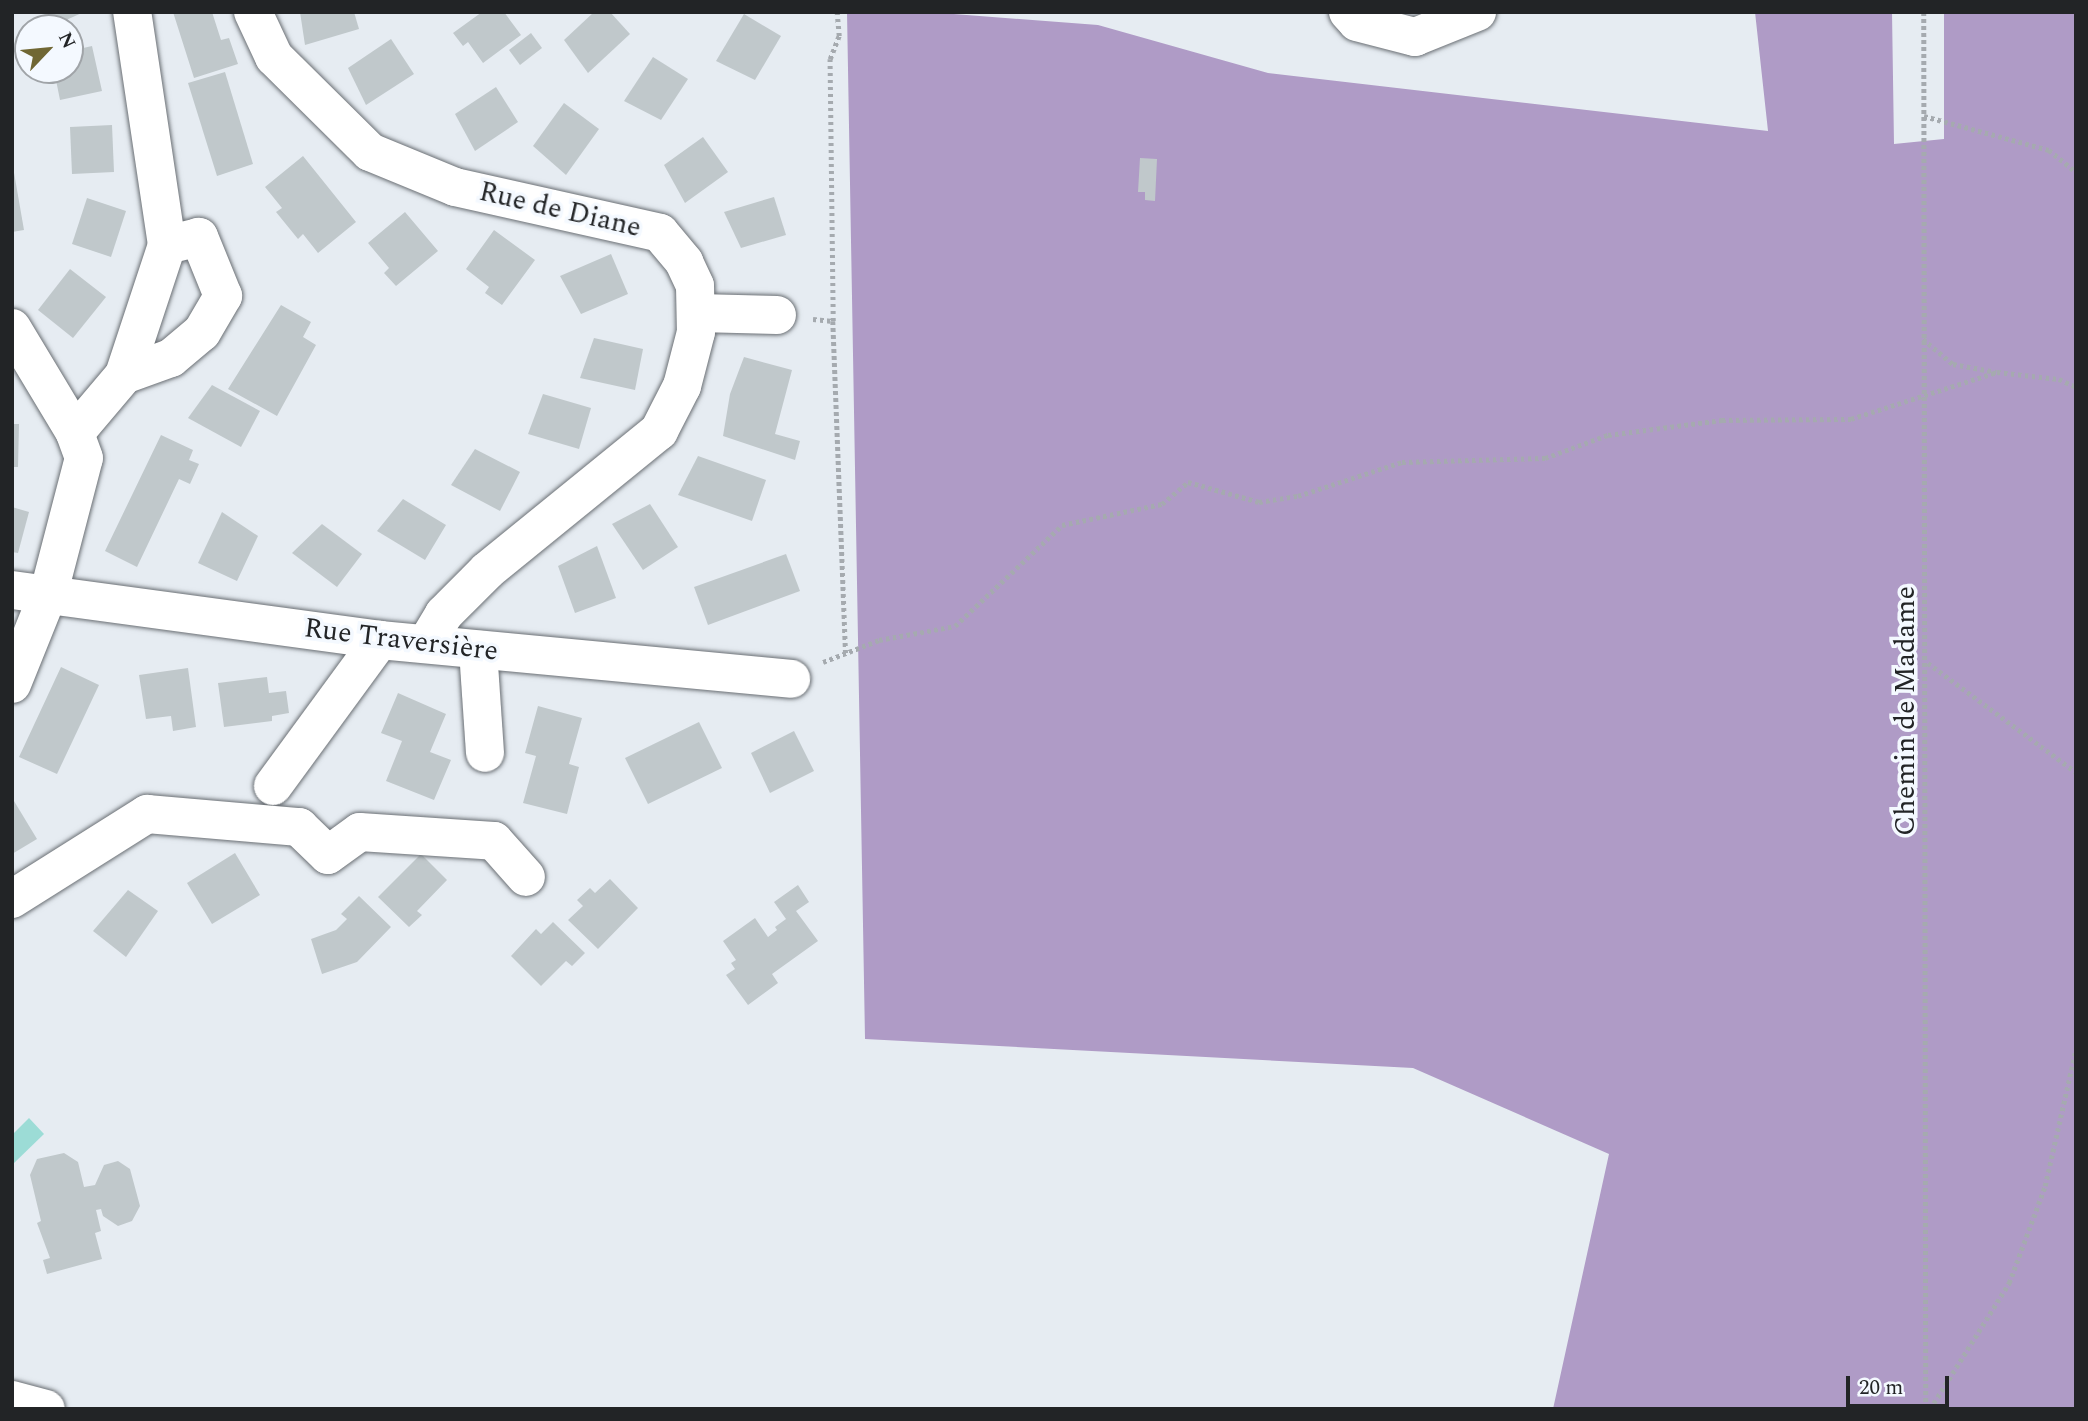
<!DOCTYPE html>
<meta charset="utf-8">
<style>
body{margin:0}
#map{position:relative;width:2088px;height:1421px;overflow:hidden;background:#e6ecf2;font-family:Spectral,serif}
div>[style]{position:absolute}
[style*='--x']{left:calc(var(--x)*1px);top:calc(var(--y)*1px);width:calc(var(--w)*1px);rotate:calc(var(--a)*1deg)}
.forest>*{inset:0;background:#af9bc6}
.water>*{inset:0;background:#9cdcd6}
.building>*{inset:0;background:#c0c8cb}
.path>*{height:4.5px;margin-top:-2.25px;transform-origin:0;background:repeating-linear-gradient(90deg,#a5aaaf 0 3.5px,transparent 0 7px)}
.roads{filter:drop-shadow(0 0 2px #6a6f74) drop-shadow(0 0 2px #6a6f74)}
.minor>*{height:38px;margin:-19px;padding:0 19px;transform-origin:19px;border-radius:19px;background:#fff}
span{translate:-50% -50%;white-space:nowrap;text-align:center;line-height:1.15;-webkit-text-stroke:7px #f4f9ff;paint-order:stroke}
.street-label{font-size:28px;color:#222426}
.frame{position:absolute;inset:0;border:14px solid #222426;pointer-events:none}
.north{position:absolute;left:14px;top:14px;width:70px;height:70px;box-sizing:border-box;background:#f4f9ff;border:2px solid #a0a4a8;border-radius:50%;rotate:64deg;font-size:19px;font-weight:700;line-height:28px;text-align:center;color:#222426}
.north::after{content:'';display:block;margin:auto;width:24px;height:32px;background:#706734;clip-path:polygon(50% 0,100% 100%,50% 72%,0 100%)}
.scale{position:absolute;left:1846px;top:1376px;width:103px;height:32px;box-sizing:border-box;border:4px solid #222426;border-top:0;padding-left:9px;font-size:21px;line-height:24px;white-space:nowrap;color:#222426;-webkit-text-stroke:5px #f4f9ff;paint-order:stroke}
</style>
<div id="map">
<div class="forest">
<div style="clip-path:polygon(847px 12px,928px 12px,1098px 25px,1268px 73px,1768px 131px,1755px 12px,1892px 12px,1894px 144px,1944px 139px,1944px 12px,2076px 12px,2076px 1409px,1553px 1409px,1609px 1154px,1413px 1068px,865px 1039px)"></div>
</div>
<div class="water">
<div style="clip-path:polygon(29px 1118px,44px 1134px,12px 1165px,12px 1135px)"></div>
</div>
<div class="building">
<div style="clip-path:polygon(49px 12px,84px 12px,55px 25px)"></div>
<div style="clip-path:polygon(173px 12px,212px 12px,221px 40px,229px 38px,238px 64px,194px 78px)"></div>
<div style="clip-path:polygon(300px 12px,354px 12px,359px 29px,305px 45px)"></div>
<div style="clip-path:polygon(482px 12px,504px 12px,521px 35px,483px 63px,468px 42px,463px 46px,453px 33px)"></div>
<div style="clip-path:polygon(594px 12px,610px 12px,630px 34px,588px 73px,564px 40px)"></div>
<div style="clip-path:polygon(744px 14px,781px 36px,755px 80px,716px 61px)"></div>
<div style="clip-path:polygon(531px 33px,542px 48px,520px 65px,509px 50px)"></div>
<div style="clip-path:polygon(391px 39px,414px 74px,366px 105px,348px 68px)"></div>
<div style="clip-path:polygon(92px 46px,102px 91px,60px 100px,54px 70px,70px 70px,70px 51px)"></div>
<div style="clip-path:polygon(653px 57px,688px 79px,661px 120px,624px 101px)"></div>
<div style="clip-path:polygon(225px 72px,253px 164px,217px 176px,188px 83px)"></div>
<div style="clip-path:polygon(496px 87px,518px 122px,475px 151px,455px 114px)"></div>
<div style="clip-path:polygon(564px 103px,599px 129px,566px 175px,533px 146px)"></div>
<div style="clip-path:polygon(112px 125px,114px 172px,72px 174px,70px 127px)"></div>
<div style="clip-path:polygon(703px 137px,728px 172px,685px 203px,664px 165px)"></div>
<div style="clip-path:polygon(303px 156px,356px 222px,318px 253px,303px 234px,298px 239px,276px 212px,282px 208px,265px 187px)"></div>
<div style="clip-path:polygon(1140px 158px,1157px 159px,1155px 201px,1145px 200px,1145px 192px,1138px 192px)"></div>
<div style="clip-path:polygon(12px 161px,24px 230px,12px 232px)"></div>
<div style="clip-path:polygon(774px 197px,786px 235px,741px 248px,724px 212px)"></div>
<div style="clip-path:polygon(87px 198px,126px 211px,111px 257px,72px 244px)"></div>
<div style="clip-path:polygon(405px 212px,438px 251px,396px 286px,384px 273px,389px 268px,368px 243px)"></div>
<div style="clip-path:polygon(494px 230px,535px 260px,502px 305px,485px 293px,489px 287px,466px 269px)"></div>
<div style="clip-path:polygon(611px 254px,628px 294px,581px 314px,560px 276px)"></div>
<div style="clip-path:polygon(70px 269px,106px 297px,73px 338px,38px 310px)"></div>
<div style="clip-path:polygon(281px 305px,311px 322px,303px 337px,316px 345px,277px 416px,228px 389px)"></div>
<div style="clip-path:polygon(594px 338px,643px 349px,635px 390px,580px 378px)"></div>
<div style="clip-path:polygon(744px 357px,792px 370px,775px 434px,800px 441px,795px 460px,723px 436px,730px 394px)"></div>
<div style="clip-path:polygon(212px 385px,260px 411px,241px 447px,188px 418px)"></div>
<div style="clip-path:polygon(543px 394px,591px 408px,579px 449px,528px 434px)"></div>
<div style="clip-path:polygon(12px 424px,19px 424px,18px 467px,12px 467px)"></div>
<div style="clip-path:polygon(161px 435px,193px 450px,189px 460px,199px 464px,190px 484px,179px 479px,137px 567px,105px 551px)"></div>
<div style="clip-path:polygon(475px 449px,520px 472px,500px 511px,451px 485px)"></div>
<div style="clip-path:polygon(698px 456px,766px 480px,752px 521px,678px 495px)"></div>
<div style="clip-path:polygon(403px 499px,446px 525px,425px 560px,377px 531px)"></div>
<div style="clip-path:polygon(650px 504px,678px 547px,643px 570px,612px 524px)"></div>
<div style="clip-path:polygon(12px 507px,29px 512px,18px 553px,12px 552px)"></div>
<div style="clip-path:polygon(222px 512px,258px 536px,237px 581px,198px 563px)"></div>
<div style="clip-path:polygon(322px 524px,362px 554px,337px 587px,292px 553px)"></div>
<div style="clip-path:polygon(597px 546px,616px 598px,575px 613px,558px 566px)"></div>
<div style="clip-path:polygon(786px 554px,800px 591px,708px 625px,694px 587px)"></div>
<div style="clip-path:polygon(61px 667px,99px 685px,57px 774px,19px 757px)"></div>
<div style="clip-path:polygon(188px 668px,196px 727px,173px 731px,171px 716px,146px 719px,139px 675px)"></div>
<div style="clip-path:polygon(267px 677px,269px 693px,286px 691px,289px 713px,272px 716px,272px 721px,224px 727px,218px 683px)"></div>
<div style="clip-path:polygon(398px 693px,446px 714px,430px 752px,451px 760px,434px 800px,386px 781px,402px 741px,381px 733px)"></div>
<div style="clip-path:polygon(538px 706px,582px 718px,569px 764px,579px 767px,567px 814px,523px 803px,536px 756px,525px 753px)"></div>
<div style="clip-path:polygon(699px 722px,722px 768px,648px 804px,625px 758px)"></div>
<div style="clip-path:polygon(794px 731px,814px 771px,770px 793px,751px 753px)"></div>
<div style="clip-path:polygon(14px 801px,37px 839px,12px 854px,12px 802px)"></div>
<div style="clip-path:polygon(235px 853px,260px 895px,212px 924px,187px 883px)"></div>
<div style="clip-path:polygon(421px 854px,447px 880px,417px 911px,422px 915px,409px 927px,378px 897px)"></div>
<div style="clip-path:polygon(610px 879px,638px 908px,598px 949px,568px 920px,583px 906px,577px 900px,590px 888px,595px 893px)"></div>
<div style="clip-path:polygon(798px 885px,809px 902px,796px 911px,818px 941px,772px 974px,778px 983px,748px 1005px,726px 975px,735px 969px,731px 963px,736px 960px,723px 941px,755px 918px,768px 937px,777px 930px,775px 927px,786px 919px,774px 902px)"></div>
<div style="clip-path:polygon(128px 890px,158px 911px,126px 957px,93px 931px)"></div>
<div style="clip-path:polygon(359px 896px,391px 927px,357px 962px,322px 974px,311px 939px,336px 930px,347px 919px,341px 914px)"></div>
<div style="clip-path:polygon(553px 922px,585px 953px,572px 966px,566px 961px,541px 986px,511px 956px,536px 929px,541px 934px)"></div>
<div style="clip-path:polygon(64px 1153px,78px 1162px,84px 1187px,95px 1185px,104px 1165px,118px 1161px,130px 1169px,140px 1206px,132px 1221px,118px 1226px,103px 1216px,101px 1209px,96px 1210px,101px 1231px,95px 1233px,102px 1259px,47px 1274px,43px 1260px,50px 1258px,37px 1223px,41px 1221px,30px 1175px,37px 1159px)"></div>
</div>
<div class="path">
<div style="--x:1924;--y:12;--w:1397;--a:89.92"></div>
<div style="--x:1924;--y:116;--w:130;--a:15.2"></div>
<div style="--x:2049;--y:150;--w:35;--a:39"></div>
<div style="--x:813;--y:319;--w:20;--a:6"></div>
<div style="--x:833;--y:321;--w:332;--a:87.8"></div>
<div style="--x:833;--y:321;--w:262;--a:-90.7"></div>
<div style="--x:830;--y:59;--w:25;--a:-69"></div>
<div style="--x:839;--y:36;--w:24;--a:-95"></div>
<div style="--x:1923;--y:339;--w:39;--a:40"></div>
<div style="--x:1953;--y:364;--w:44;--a:10.5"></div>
<div style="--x:823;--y:662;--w:60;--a:-21.4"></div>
<div style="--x:879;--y:640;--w:77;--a:-10.4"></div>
<div style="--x:955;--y:626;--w:147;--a:-43.3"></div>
<div style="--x:1062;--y:525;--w:102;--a:-11.9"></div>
<div style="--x:1162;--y:504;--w:34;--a:-40"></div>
<div style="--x:1188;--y:482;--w:74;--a:15.7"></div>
<div style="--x:1259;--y:502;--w:39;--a:-9"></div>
<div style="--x:1298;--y:496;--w:109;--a:-18.1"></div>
<div style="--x:1402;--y:462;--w:143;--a:-1.6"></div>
<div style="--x:1545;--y:458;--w:67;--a:-20.1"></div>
<div style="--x:1608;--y:435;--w:115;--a:-7.5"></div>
<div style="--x:1722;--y:420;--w:129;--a:-0.4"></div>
<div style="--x:1851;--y:419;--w:153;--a:-17.8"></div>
<div style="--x:1997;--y:372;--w:62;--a:6.4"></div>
<div style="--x:2059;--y:379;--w:19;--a:25"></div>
<div style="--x:1928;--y:663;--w:184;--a:36.4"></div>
<div style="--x:1930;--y:1409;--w:149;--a:-57.9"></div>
<div style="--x:2009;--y:1283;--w:103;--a:-69.6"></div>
<div style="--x:2045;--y:1186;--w:141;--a:-77.3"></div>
</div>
<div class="roads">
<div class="minor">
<div style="--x:253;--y:12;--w:50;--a:65"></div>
<div style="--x:274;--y:57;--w:135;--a:44.7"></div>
<div style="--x:370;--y:152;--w:92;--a:22.4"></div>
<div style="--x:455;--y:187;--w:210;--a:12.6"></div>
<div style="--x:660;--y:233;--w:38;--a:50"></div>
<div style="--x:684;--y:262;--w:26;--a:65"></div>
<div style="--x:695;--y:286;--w:46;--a:88.8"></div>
<div style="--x:696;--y:332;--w:56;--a:104.5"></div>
<div style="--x:682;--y:386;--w:51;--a:117.1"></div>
<div style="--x:659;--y:431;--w:222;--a:140.9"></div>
<div style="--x:487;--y:571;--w:61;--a:135"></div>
<div style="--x:444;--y:614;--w:33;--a:121"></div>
<div style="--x:1348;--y:12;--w:13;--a:48"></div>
<div style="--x:1357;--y:22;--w:60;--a:14.5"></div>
<div style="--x:1415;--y:37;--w:67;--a:-22"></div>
<div style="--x:698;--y:313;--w:79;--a:1.5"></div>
<div style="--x:12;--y:328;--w:122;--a:59"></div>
<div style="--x:124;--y:375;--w:50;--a:-19.9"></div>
<div style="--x:171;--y:358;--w:40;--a:-40"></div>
<div style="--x:202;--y:332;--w:42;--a:-59.7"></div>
<div style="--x:223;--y:296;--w:64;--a:-112.1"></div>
<div style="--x:199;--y:237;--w:33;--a:166"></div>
<div style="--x:12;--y:590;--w:371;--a:7.7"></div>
<div style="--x:380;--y:640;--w:413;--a:5.4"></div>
<div style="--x:478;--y:650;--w:103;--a:86.1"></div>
<div style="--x:12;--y:684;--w:99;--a:-68.1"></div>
<div style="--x:49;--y:592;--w:138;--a:-75.4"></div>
<div style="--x:84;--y:458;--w:27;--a:-110"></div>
<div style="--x:75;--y:433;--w:76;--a:-49.8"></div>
<div style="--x:124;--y:375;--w:137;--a:-71.7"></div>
<div style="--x:167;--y:245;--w:236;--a:-98.5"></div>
<div style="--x:273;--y:786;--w:181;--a:-53.8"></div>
<div style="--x:12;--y:899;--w:160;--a:-32.2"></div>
<div style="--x:147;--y:814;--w:153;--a:4.9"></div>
<div style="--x:299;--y:827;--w:40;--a:44"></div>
<div style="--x:328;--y:855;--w:39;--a:-36"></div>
<div style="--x:360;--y:832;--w:134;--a:3.8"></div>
<div style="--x:494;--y:841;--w:48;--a:48.4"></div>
<div style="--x:12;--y:1400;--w:35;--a:15"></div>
</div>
</div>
<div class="street-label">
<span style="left:560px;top:210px;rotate:13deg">Rue de Diane</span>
<span style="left:401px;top:640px;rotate:7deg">Rue Traversière</span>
<span style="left:1906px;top:711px;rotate:-90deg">Chemin de Madame</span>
</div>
<div class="frame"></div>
<div class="north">N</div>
<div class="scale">20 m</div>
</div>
